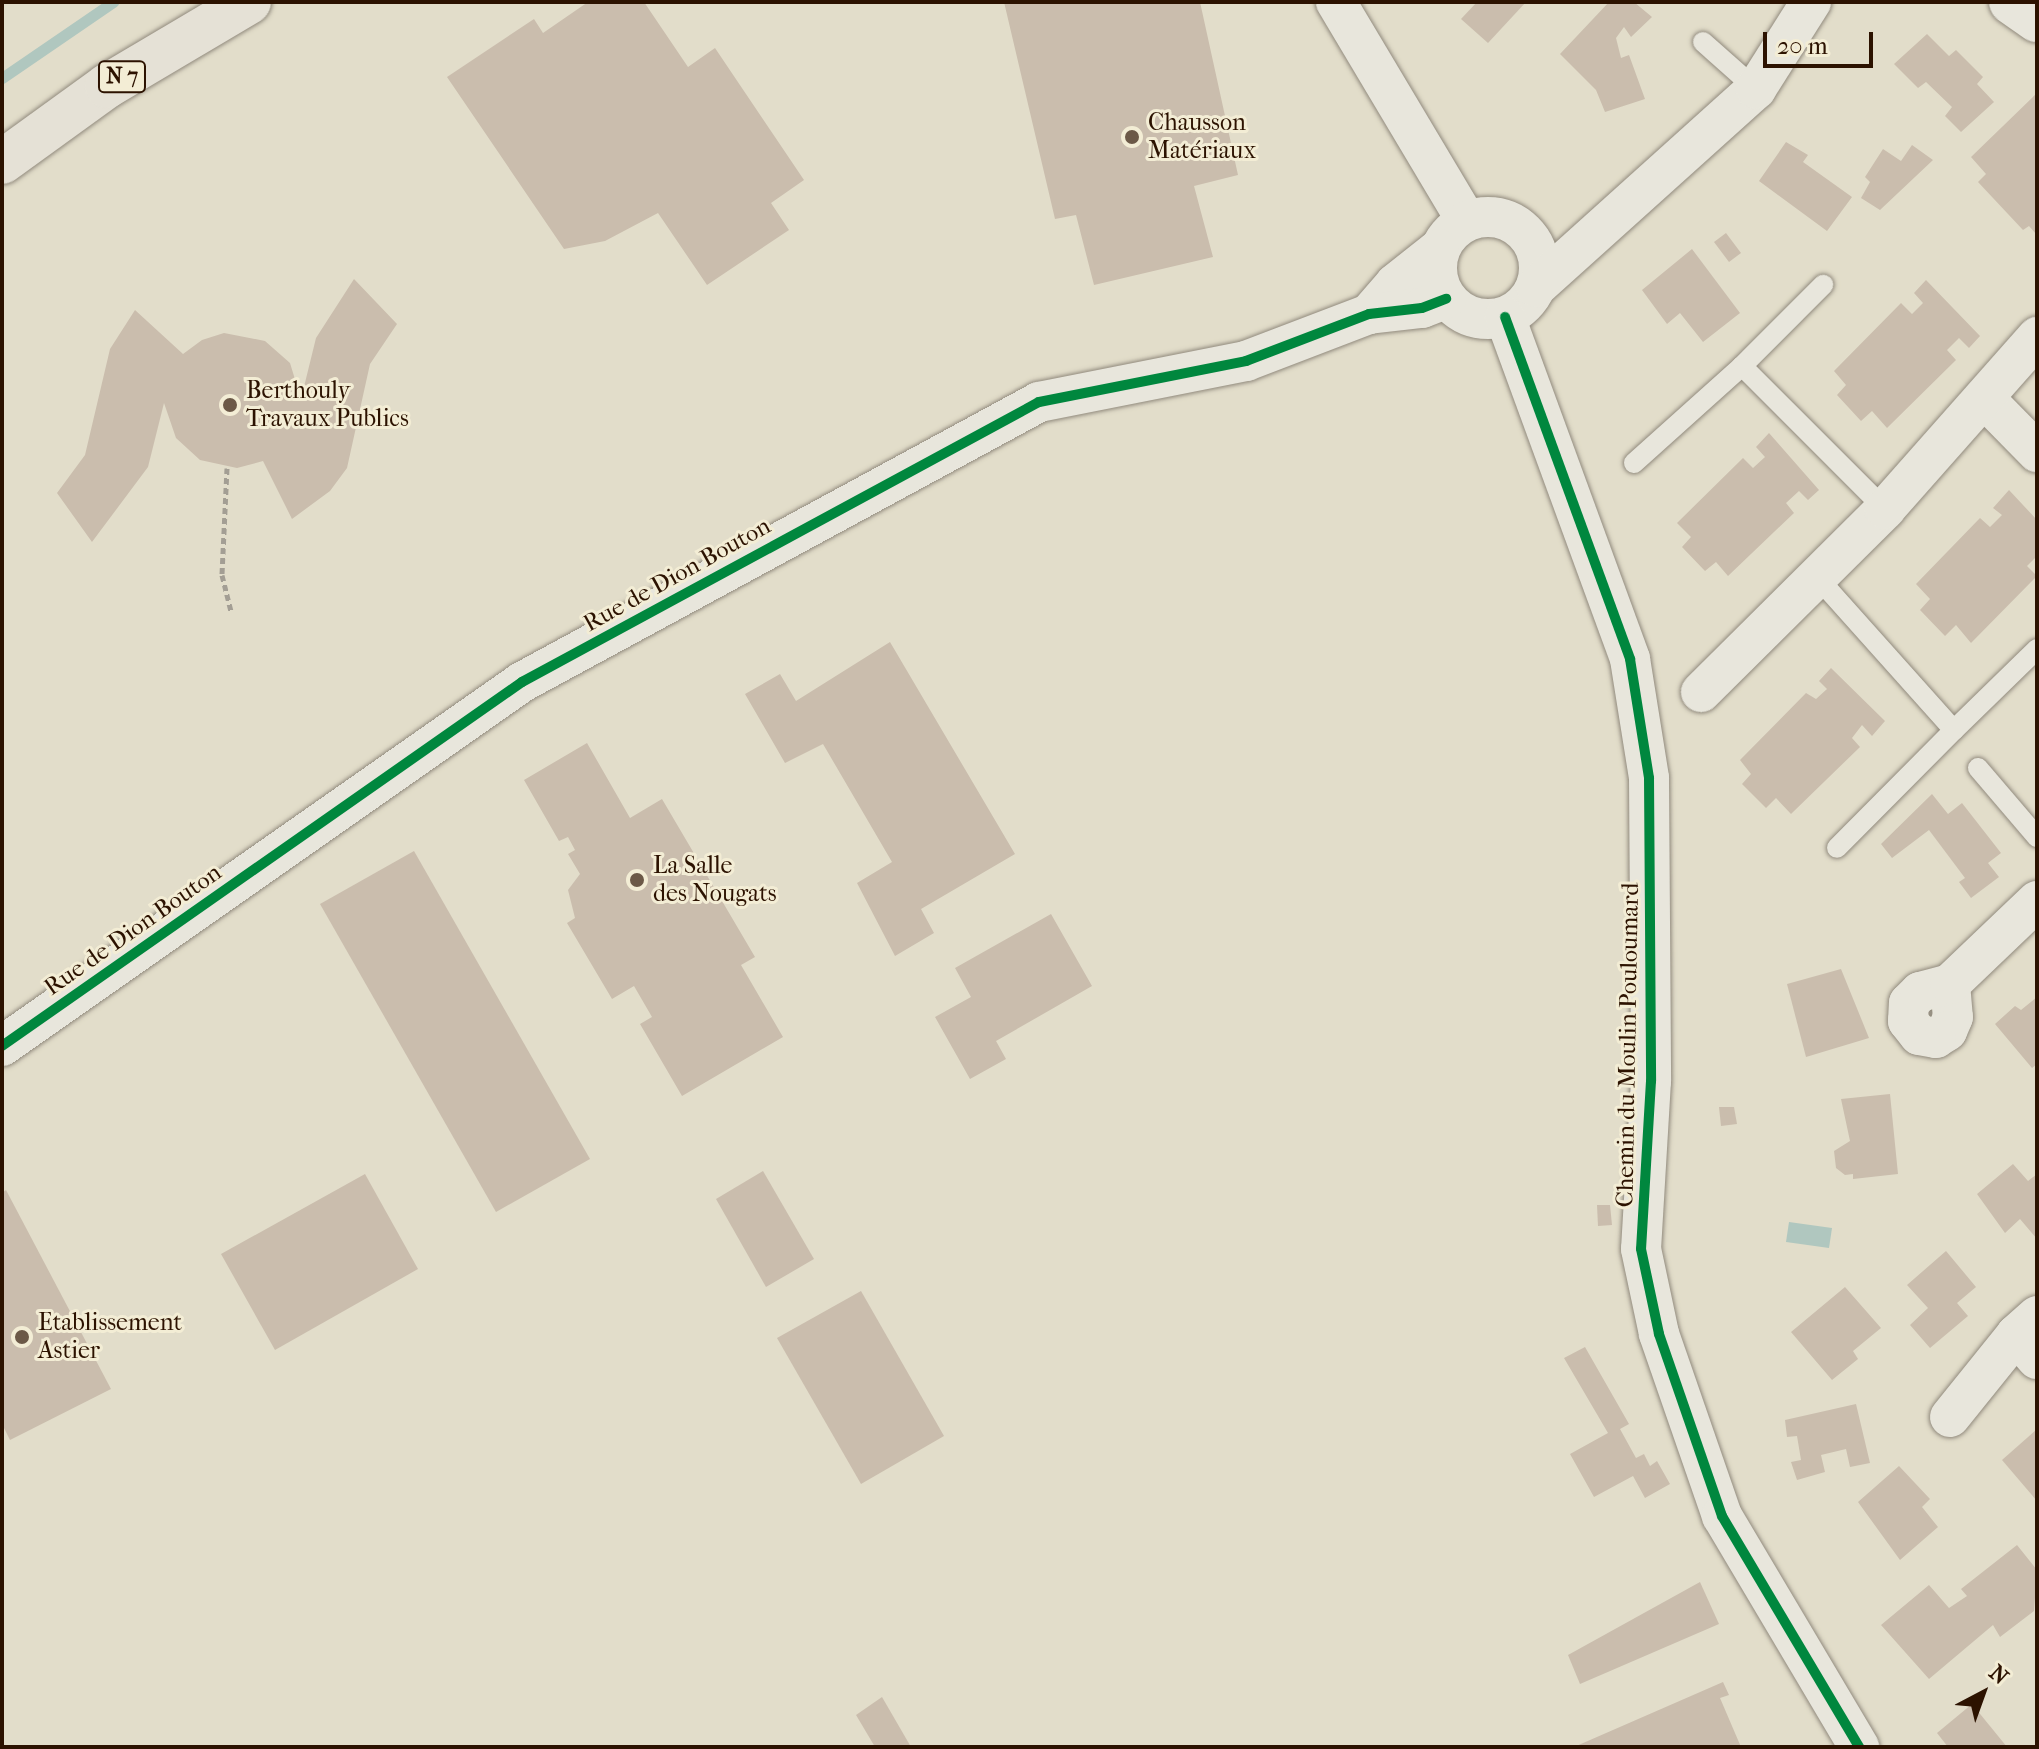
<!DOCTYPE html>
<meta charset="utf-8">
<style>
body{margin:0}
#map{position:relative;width:2039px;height:1749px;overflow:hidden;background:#e2ddca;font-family:"IM FELL French Canon",serif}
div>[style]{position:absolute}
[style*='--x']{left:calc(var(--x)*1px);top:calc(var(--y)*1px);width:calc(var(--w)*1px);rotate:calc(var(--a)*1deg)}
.water>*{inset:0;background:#b0c7bf}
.stream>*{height:11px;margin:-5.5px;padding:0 5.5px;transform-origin:5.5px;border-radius:5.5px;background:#b0c7bf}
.building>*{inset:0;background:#cabdad}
.path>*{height:5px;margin-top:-2.5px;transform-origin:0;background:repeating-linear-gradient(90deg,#a39e94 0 6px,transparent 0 10px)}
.roads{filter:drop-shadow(0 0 2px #918a7d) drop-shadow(0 0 2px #918a7d)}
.lane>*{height:20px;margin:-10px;padding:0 10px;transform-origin:10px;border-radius:10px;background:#e8e6dc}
.street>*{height:40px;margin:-20px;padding:0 20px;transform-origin:20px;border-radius:20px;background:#e8e6dc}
.street>.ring{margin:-20px;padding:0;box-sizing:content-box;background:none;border:40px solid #e8e6dc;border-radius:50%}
.secondary>*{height:44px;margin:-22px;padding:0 22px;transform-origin:22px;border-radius:22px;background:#e8e6dc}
.primary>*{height:44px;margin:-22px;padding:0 22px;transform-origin:22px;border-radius:22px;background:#e5e1d6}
.cycleway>*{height:10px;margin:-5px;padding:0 5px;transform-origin:5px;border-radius:5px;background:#00873e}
.dots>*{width:22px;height:22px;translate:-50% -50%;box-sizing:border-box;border:4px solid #f3edd5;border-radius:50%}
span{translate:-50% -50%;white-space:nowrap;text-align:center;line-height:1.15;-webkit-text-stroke:6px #f3edd5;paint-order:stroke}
.shield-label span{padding:2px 6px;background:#f3edd5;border:2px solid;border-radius:6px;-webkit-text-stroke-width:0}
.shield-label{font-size:22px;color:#2c1200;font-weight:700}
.poi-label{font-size:24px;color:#2c1200}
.left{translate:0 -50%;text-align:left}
.street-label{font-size:24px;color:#2c1200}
.frame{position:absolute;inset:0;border:4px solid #2c1200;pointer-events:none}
.north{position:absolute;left:1943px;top:1653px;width:80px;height:80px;-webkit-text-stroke:6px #f3edd5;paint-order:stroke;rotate:41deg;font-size:22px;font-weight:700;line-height:32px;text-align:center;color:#2c1200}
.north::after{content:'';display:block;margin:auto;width:28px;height:36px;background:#2c1200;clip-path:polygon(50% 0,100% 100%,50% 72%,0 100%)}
.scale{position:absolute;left:1763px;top:32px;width:110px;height:36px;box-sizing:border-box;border:4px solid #2c1200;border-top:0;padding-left:10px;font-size:24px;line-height:28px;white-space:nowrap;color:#2c1200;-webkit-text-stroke:6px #f3edd5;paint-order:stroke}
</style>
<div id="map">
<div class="water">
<div style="clip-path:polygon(1789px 1222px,1832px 1228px,1829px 1248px,1786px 1242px)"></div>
</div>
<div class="stream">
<div style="--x:2;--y:78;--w:135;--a:-34.4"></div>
</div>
<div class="building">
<div style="clip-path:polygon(588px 2px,644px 2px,688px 67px,715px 48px,804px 180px,771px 203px,789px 230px,707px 285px,658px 213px,605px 241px,564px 249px,447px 77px,534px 19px,543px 33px)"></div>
<div style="clip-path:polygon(1004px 2px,1200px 2px,1238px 175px,1194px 186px,1213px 257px,1094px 285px,1076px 215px,1055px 219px)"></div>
<div style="clip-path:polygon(1477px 2px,1526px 2px,1488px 43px,1461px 19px)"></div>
<div style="clip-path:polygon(1609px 2px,1634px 2px,1652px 17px,1631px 37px,1624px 27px,1616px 38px,1621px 58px,1629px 55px,1645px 99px,1605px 112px,1596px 90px,1560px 54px)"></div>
<div style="clip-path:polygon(1927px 34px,1949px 56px,1956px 50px,1983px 77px,1977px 84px,1994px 102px,1961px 132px,1945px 116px,1952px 107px,1926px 82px,1918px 88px,1894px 64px)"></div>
<div style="clip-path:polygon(2037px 93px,2037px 235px,2029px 226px,2023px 230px,1978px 182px,1986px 174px,1971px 157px)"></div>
<div style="clip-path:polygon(1786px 142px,1808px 155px,1803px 162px,1852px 197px,1827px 231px,1759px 181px)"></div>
<div style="clip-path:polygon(1912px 145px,1933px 160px,1880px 210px,1861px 198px,1870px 182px,1865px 177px,1883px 149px,1901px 161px)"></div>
<div style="clip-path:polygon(1726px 233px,1741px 253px,1729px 262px,1714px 242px)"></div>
<div style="clip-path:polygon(1692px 249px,1740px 313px,1703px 342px,1680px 313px,1667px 324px,1642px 290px)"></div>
<div style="clip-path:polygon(354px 279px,397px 324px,370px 364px,347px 468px,330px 491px,292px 519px,263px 461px,237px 468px,200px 460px,176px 438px,164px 403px,148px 467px,92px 542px,57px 493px,85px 455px,110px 349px,135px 310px,183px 354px,202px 340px,224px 333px,265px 341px,290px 363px,301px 399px,316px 338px)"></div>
<div style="clip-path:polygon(1926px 280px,1980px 336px,1969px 348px,1959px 338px,1947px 350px,1956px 360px,1887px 428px,1872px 411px,1861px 421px,1837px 395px,1846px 385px,1834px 371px,1901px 303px,1912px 314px,1923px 303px,1914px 293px)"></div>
<div style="clip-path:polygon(1769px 433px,1819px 490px,1808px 500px,1799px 491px,1786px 503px,1794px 513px,1728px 576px,1716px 562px,1705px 571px,1682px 547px,1691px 537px,1677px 523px,1743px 458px,1753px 468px,1765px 457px,1756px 447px)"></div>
<div style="clip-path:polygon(2009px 490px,2037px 520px,2037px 556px,2027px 566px,2037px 576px,1971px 643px,1956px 625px,1945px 636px,1920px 610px,1930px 599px,1916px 584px,1980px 518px,1990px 527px,2002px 515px,1993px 508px)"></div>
<div style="clip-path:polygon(890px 642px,1015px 854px,921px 909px,934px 933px,895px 956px,857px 883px,892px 862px,823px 744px,785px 763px,745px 694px,780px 674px,796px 701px)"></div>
<div style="clip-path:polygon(1831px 668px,1885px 721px,1872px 736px,1862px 725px,1852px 738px,1860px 747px,1791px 814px,1776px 798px,1766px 808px,1742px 784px,1751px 774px,1740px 760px,1806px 693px,1816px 699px,1827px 689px,1819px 681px)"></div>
<div style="clip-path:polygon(587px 743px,630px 818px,662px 799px,755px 957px,741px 965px,783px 1037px,682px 1096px,640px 1024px,652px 1017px,634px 986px,612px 999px,567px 923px,575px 918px,568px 890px,580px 874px,568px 854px,575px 850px,568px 837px,559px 841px,524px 780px)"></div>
<div style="clip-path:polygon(1932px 794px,1948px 814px,1962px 803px,2001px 853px,1988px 863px,1999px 877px,1971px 898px,1959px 882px,1965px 878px,1929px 830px,1892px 858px,1881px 844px)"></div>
<div style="clip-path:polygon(414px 851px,590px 1159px,496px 1212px,320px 904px)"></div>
<div style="clip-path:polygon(1051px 914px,1092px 986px,996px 1041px,1006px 1059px,970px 1079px,935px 1017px,971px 997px,955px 968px)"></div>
<div style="clip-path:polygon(1841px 969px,1869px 1038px,1806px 1057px,1787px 984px)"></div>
<div style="clip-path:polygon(2037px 997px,2037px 1064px,2032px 1068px,1995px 1024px,2015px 1006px,2021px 1010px)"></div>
<div style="clip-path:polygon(1890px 1094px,1898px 1174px,1853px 1179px,1853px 1174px,1845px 1175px,1836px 1168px,1834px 1151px,1850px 1141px,1841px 1099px)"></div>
<div style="clip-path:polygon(1719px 1107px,1734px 1107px,1737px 1124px,1721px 1126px)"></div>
<div style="clip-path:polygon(2013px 1164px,2028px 1181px,2037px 1174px,2037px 1239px,2020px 1219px,2005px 1233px,1977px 1194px)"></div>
<div style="clip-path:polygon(763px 1171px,814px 1259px,766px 1287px,716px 1199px)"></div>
<div style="clip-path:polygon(365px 1174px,418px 1269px,275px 1350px,221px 1254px)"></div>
<div style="clip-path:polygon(6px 1190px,111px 1389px,10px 1440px,2px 1424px,2px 1193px)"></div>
<div style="clip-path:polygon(1597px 1205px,1610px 1205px,1612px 1225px,1598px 1226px)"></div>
<div style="clip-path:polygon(1946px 1251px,1976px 1287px,1957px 1303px,1968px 1316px,1930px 1348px,1910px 1325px,1928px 1308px,1907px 1285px)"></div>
<div style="clip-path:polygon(1845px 1287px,1881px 1328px,1853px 1351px,1858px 1359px,1832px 1380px,1791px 1332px)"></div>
<div style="clip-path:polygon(861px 1291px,944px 1436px,861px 1484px,777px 1338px)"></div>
<div style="clip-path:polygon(1585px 1347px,1629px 1424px,1620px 1429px,1636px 1458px,1644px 1454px,1650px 1466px,1657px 1461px,1670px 1484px,1645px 1498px,1633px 1476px,1594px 1497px,1570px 1454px,1608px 1433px,1564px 1358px)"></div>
<div style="clip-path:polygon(1856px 1404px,1870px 1463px,1850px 1467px,1846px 1449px,1821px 1455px,1825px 1472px,1797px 1480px,1791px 1462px,1801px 1460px,1797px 1436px,1787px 1437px,1785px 1420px)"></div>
<div style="clip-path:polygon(2037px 1429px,2037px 1501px,2002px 1460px)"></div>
<div style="clip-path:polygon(1899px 1466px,1930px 1499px,1922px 1507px,1938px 1527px,1900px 1560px,1858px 1502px)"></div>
<div style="clip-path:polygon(2017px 1545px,2037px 1570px,2034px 1611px,2000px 1637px,1993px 1625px,1929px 1679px,1881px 1625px,1929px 1585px,1949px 1608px,1967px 1596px,1961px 1589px)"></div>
<div style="clip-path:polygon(1700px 1582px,1719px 1624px,1580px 1684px,1568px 1655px)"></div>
<div style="clip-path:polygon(1723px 1682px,1729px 1695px,1720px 1698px,1741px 1747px,1574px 1747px)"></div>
<div style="clip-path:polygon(882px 1697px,911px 1747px,875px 1747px,856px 1715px)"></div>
<div style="clip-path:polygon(1972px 1704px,2007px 1747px,1948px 1747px,1937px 1733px)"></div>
</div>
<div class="path">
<div style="--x:227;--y:468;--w:107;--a:92.7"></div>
<div style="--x:222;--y:575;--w:38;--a:76"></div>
</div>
<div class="roads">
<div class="lane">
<div style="--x:1703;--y:42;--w:71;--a:41.6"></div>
<div style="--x:1742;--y:366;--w:115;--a:-45"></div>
<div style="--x:1634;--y:463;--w:145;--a:-41.9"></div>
<div style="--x:1742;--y:366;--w:202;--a:45"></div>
<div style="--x:1817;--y:577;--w:205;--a:48.2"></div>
<div style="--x:1954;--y:730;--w:166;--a:134.8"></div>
<div style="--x:1954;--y:730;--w:116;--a:-44.3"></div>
<div style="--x:1978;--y:768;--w:91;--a:49.5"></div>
</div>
<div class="street">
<div style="--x:1336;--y:2;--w:254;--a:59.2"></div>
<div class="ring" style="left:1437px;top:217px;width:62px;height:62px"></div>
<div style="--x:1536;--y:287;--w:296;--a:-42"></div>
<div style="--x:1756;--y:89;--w:103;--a:-57.7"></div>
<div style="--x:1369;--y:314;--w:40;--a:-49"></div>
<div style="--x:1395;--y:284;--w:56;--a:-38.5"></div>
<div style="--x:1505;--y:317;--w:364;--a:69.9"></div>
<div style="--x:1630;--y:659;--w:121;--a:80.9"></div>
<div style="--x:1649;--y:778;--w:303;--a:89.6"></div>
<div style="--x:1651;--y:1081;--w:168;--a:93.4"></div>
<div style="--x:1641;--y:1249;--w:87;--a:78"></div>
<div style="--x:1659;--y:1334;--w:193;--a:70.9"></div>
<div style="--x:1722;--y:1516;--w:269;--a:59.3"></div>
<div style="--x:1984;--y:398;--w:76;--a:45.5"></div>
<div style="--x:1701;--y:692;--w:260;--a:-44.8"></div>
<div style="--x:1885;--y:509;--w:230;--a:-48.5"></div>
<div style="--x:1950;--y:984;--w:33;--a:85"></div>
<div style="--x:1953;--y:1017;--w:15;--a:113"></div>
<div style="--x:1947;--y:1031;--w:13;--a:148"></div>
<div style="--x:1936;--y:1038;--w:17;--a:-170"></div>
<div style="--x:1919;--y:1035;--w:18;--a:-128"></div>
<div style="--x:1908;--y:1021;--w:18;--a:-87"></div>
<div style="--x:1909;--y:1003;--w:16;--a:-45"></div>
<div style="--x:1920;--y:992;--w:31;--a:-15"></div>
<div style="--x:1950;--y:984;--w:120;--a:-43.7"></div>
<div style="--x:2;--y:1046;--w:635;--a:-34.99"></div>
<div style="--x:522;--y:682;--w:588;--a:-28.44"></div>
<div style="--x:1039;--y:402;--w:211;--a:-11.2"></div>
<div style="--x:1246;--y:361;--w:132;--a:-20.9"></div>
<div style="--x:1369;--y:314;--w:53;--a:-6.5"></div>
<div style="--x:1422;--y:308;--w:26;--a:-21"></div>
<div style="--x:2037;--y:1316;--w:28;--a:138"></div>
<div style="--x:2016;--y:1335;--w:32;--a:49"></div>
<div style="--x:1950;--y:1417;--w:105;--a:-51.2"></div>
</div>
<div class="secondary">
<div style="--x:2011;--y:2;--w:32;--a:35"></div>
</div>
<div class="primary">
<div style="--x:2;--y:162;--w:130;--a:-35.9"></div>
<div style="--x:107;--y:86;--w:165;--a:-30.6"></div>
</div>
</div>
<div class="cycleway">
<div style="--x:1505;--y:317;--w:364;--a:69.9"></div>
<div style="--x:1630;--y:659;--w:121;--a:80.9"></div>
<div style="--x:1649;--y:778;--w:303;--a:89.6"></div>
<div style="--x:1651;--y:1081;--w:168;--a:93.4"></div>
<div style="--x:1641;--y:1249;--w:87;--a:78"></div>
<div style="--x:1659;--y:1334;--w:193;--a:70.9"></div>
<div style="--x:1722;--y:1516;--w:269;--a:59.3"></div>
<div style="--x:2;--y:1046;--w:635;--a:-34.99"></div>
<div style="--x:522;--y:682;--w:588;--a:-28.44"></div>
<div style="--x:1039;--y:402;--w:211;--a:-11.2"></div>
<div style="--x:1246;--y:361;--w:132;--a:-20.9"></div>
<div style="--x:1369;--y:314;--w:53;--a:-6.5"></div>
<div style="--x:1422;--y:308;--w:26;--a:-21"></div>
</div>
<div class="dots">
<div style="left:1132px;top:137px;background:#6c5947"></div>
<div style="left:230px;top:405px;background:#6c5947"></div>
<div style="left:637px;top:880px;background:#6c5947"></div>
<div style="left:22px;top:1337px;background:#6c5947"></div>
</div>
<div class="shield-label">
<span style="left:122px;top:77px">N 7</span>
</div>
<div class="poi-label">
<span class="left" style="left:1148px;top:137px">Chausson<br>Matériaux</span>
<span class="left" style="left:246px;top:405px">Berthouly<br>Travaux Publics</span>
<span class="left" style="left:653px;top:880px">La Salle<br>des Nougats</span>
<span class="left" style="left:38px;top:1337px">Etablissement<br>Astier</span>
</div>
<div class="street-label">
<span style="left:677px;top:575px;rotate:-29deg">Rue de Dion Bouton</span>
<span style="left:133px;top:930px;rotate:-35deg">Rue de Dion Bouton</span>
<span style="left:1628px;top:1045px;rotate:-89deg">Chemin du Moulin Pouloumard</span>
</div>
<div class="frame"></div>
<div class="north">N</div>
<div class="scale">20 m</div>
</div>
